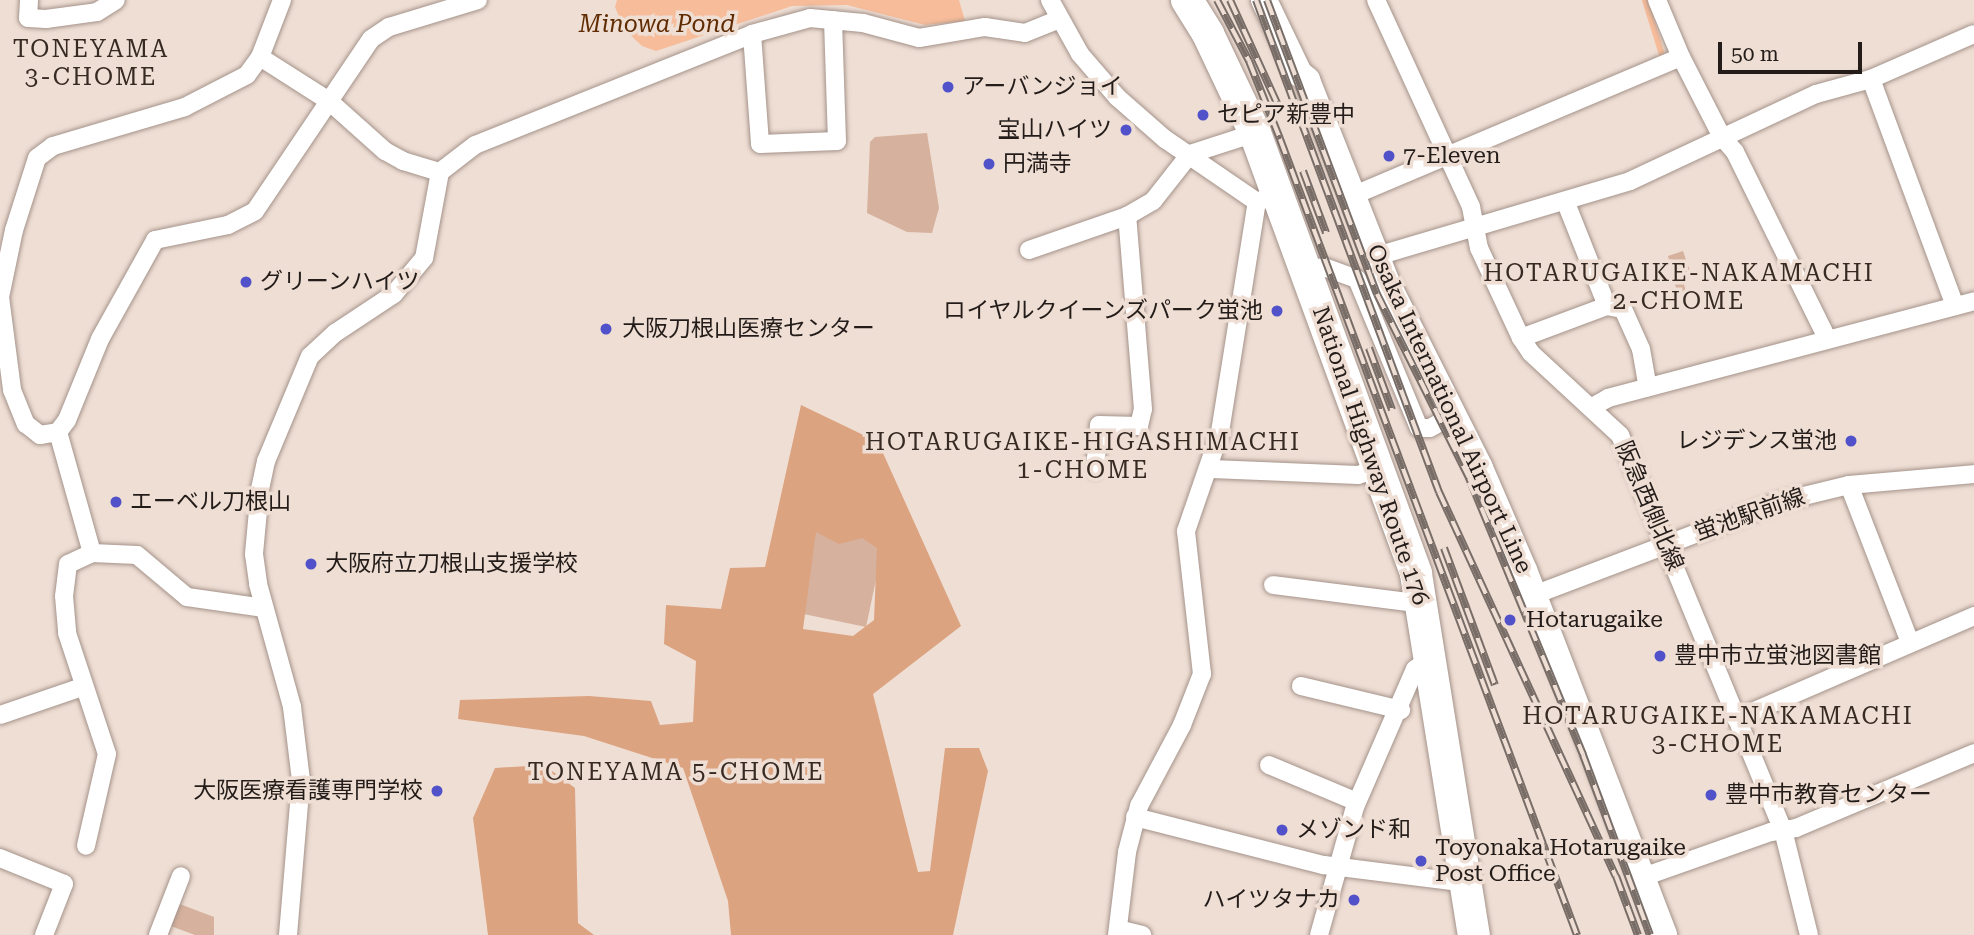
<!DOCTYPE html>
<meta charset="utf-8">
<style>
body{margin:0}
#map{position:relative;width:1974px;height:935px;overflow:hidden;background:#efded4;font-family:"Roboto Serif","Noto Sans JP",serif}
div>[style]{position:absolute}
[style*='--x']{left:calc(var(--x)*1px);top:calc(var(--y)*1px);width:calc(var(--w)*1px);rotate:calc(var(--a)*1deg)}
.green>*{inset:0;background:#d6b19d}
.forest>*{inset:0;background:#dca381}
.water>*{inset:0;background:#f7bc9a}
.stream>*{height:6px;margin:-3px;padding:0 3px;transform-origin:3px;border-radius:3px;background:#f7bc9a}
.roads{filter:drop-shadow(0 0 2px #a4938a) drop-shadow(0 0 2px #a4938a)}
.street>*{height:18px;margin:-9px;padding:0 9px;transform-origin:9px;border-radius:9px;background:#fff}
.primary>*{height:26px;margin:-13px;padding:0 13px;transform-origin:13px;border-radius:13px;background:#fff}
.highway>*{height:32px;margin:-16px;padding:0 16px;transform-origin:16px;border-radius:16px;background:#fff}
.rail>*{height:8px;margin-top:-4px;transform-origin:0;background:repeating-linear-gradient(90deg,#efded4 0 16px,#786d67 0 32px);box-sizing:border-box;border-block:2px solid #786d67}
.dots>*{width:19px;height:19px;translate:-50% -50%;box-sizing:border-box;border:4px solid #efded4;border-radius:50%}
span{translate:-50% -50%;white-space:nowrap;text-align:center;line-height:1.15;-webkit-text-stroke:7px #efded4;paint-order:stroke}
.poi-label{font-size:23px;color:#231c19}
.left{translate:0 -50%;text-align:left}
.right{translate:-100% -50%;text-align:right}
.street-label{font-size:23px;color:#231c19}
.water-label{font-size:24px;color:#602c03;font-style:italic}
.neighbourhood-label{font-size:24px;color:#372a22;letter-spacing:2px}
.scale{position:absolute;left:1718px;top:42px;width:144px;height:32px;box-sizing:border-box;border:4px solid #231c19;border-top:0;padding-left:9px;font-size:21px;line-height:24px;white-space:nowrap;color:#231c19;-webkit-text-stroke:5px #efded4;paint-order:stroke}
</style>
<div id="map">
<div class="green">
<div style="clip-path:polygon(927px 133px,939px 208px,932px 233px,907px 232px,867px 213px,870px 142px,875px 137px)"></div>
<div style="clip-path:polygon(1683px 251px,1692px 277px,1683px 280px,1687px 297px,1679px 300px,1668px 256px)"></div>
<div style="clip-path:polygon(814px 517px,886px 532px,866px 627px,794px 612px)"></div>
<div style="clip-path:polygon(177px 903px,214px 917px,214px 935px,195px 935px,168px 925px)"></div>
</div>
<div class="forest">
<div style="clip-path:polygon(evenodd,801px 405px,878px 442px,961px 626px,873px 694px,918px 872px,930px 871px,945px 748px,979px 748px,988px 771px,953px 935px,731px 935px,728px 901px,683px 768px,584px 736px,458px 719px,460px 700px,589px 696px,651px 701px,660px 725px,693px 722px,696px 661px,664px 644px,666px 605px,721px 609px,730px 568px,765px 567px,801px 405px,816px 532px,839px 544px,862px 538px,877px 548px,874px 620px,853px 636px,803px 629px,816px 532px)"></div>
<div style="clip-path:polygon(544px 765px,575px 788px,578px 923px,594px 935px,488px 935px,473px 818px,495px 768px)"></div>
</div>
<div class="water">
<div style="clip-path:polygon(617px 0,959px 0,965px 21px,925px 25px,847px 5px,792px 6px,656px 51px,642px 46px,624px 29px,615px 7px)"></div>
</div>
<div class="stream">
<div style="--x:1645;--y:0;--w:58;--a:72.8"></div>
</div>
<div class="roads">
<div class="street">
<div style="--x:29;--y:0;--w:18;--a:93"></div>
<div style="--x:28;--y:18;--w:18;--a:3"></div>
<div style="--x:46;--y:19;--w:51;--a:-7.8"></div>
<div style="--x:97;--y:12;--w:22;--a:-32"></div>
<div style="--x:282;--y:0;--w:61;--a:111.1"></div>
<div style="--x:260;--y:57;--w:22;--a:126"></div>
<div style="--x:247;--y:75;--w:70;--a:152.7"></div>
<div style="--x:185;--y:107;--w:138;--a:163.5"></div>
<div style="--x:53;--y:146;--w:20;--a:143"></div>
<div style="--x:37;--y:158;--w:76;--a:107.7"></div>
<div style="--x:14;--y:230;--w:68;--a:101.8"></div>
<div style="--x:0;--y:297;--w:94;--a:82.6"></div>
<div style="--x:12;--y:390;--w:37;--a:68"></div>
<div style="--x:26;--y:424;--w:18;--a:38"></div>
<div style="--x:40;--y:435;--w:18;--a:-9"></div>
<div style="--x:58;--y:432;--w:15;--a:-53"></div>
<div style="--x:67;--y:420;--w:87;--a:-67.8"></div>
<div style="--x:100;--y:339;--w:113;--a:-60.9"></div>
<div style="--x:155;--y:240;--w:75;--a:-11.6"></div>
<div style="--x:228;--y:225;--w:30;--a:-27"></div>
<div style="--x:255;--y:211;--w:207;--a:-56"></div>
<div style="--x:371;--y:39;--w:22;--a:-34"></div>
<div style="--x:389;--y:27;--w:93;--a:-16.9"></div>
<div style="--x:1050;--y:0;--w:62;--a:60.9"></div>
<div style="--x:1080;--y:54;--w:57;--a:49.3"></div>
<div style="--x:1117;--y:97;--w:64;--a:41.2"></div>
<div style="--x:1165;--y:139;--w:112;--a:34.4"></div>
<div style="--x:1257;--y:202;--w:11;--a:-22"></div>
<div style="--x:1376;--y:0;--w:228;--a:65.3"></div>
<div style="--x:1471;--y:207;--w:42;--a:79"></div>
<div style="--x:1479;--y:248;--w:99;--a:65"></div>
<div style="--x:1521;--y:338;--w:18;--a:56"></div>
<div style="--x:1531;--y:353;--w:121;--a:42.7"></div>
<div style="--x:1620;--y:435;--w:427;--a:67.6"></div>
<div style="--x:1783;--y:830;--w:108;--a:76.1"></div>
<div style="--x:1657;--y:0;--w:62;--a:67.2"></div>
<div style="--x:1681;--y:57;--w:90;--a:62.9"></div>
<div style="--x:1722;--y:137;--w:20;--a:49"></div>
<div style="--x:1735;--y:152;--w:208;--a:63.7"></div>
<div style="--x:752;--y:34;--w:110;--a:85.8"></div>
<div style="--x:760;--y:144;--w:77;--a:-2.2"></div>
<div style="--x:837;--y:141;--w:121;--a:-91.9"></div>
<div style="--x:260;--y:57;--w:82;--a:32.5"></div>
<div style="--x:329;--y:101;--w:75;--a:41.8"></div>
<div style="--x:385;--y:151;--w:21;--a:29"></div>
<div style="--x:403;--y:161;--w:39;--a:17"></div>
<div style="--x:440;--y:172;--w:87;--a:100.5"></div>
<div style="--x:424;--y:258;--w:47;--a:129.8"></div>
<div style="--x:394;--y:294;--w:71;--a:146.5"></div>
<div style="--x:335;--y:333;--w:34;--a:137"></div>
<div style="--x:310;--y:356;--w:114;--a:112.7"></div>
<div style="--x:266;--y:461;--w:29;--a:102"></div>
<div style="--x:260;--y:489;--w:65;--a:95.3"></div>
<div style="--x:254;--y:554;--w:30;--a:82"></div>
<div style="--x:258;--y:584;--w:128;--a:74.5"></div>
<div style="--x:292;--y:707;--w:74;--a:83"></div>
<div style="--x:301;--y:780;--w:156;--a:94.8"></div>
<div style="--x:1871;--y:79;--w:242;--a:69.7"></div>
<div style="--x:440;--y:172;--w:44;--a:-37.6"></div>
<div style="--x:475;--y:145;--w:298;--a:-21.8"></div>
<div style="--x:752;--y:34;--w:60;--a:-15.4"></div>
<div style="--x:810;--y:18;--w:53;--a:5.4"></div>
<div style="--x:863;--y:23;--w:58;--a:15"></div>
<div style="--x:919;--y:38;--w:67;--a:-9.5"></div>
<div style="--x:985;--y:27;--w:40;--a:8.5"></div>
<div style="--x:1025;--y:33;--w:35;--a:-22"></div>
<div style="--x:1352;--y:196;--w:357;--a:-22.9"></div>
<div style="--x:1029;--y:250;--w:104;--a:-19.1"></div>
<div style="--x:1127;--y:216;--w:30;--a:-30"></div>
<div style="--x:1153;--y:201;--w:60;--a:-51.8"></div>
<div style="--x:1190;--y:154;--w:68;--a:-17.9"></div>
<div style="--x:1377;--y:256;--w:264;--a:-16.5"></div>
<div style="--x:1630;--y:181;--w:205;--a:-25.1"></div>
<div style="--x:1816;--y:94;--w:57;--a:-15.3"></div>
<div style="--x:1871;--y:79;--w:112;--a:-23.6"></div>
<div style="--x:1305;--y:270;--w:19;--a:-9"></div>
<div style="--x:1324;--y:267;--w:35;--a:20"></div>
<div style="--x:1357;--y:279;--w:161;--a:67.4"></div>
<div style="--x:1419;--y:428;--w:11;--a:0"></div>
<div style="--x:1430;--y:428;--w:26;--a:-29"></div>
<div style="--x:1607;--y:306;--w:16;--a:11"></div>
<div style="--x:1623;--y:309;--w:44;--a:65.8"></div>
<div style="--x:1641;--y:349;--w:39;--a:80"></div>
<div style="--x:1521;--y:338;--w:92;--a:-20.4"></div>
<div style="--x:1607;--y:306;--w:111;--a:-111.7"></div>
<div style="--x:1592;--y:407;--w:18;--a:-29"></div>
<div style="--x:1608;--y:398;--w:379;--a:-14.8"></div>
<div style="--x:58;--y:432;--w:126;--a:74.3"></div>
<div style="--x:92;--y:553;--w:26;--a:155"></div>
<div style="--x:68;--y:564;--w:32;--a:97"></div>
<div style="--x:64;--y:596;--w:37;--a:85"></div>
<div style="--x:67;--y:633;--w:127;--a:71.7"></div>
<div style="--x:107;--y:754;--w:94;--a:102.9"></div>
<div style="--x:1095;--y:469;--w:44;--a:-84.8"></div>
<div style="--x:1099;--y:425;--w:40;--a:1.4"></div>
<div style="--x:1139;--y:426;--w:17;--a:-77"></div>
<div style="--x:1143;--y:409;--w:194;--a:-94.7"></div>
<div style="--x:1212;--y:469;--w:146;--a:2.4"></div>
<div style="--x:1358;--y:475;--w:22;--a:-18"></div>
<div style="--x:1849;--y:485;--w:168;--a:68.8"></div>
<div style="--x:92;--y:553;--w:45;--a:2.5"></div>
<div style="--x:137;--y:555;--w:65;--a:40"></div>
<div style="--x:187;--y:597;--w:78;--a:8.1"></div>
<div style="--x:1273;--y:585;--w:151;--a:7.2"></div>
<div style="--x:1534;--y:595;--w:262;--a:-20.8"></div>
<div style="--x:1779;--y:502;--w:72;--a:-13.7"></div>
<div style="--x:1849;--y:485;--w:125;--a:-5"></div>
<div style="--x:1301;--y:686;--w:103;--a:13.5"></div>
<div style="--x:0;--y:715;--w:87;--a:-18.9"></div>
<div style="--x:1736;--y:719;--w:259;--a:-23.4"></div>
<div style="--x:1269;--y:765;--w:95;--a:22.8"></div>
<div style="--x:1135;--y:817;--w:195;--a:14.3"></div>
<div style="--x:1324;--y:865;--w:143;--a:7.2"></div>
<div style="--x:0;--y:858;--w:69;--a:22.1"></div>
<div style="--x:64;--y:884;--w:55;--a:111.4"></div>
<div style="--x:1643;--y:877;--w:136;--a:-19.4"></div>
<div style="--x:1771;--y:832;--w:25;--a:-9"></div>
<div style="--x:1796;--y:828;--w:193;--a:-22.8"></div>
<div style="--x:1118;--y:929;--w:25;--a:14"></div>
<div style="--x:158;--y:935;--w:63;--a:-68.7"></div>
<div style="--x:1117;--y:935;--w:84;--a:-83.1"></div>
<div style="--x:1127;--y:852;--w:48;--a:-75.4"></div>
<div style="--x:1139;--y:806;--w:92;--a:-62"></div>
<div style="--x:1182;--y:725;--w:55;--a:-68.6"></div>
<div style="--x:1202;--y:674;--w:144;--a:-96.4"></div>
<div style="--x:1186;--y:531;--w:105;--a:-71"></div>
<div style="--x:1220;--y:432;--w:233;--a:-80.9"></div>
<div style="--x:1319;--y:935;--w:133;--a:-74.3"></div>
<div style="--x:1355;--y:807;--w:150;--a:-66.5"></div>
<div style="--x:1415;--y:669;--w:20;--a:-33"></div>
</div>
<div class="primary">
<div style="--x:1264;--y:0;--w:81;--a:64.4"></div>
<div style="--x:1299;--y:73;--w:11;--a:41"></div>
<div style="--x:1307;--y:80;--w:216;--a:68.5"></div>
<div style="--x:1386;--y:281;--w:209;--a:63.3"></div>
<div style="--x:1480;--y:468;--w:111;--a:66.7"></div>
<div style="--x:1524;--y:570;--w:391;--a:69"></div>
</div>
<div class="highway">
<div style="--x:1187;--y:0;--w:40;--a:58"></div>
<div style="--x:1208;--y:34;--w:110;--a:64.6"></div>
<div style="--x:1255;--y:133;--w:469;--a:69.9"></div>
<div style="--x:1416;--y:574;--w:366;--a:80.9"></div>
</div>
</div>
<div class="rail">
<div style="--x:1217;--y:0;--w:69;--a:62.3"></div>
<div style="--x:1249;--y:61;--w:84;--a:68.3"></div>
<div style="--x:1280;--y:139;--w:850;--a:69.54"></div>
<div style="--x:1230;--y:0;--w:123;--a:65.5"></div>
<div style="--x:1256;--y:0;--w:525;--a:69.6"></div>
<div style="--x:1439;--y:492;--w:423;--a:65.3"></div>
<div style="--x:1616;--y:876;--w:63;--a:69.6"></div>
<div style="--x:1267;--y:0;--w:314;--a:69.5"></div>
<div style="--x:1377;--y:294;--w:206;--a:63.4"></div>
<div style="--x:1469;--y:478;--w:300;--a:67.6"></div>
<div style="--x:1583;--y:755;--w:192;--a:69.6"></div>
<div style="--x:1303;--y:171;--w:66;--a:69.6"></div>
<div style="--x:1369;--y:348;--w:66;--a:69.6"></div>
<div style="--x:1444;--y:548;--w:146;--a:69.6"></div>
</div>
<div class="dots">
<div style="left:948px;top:87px;background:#5152c9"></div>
<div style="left:1203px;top:115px;background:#5152c9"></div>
<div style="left:1126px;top:130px;background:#5152c9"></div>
<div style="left:1389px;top:156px;background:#5152c9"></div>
<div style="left:989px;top:164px;background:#5152c9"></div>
<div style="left:246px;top:282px;background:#5152c9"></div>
<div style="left:1277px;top:311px;background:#5152c9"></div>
<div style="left:606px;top:329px;background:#5152c9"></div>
<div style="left:1851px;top:441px;background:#5152c9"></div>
<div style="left:116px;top:502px;background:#5152c9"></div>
<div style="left:311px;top:564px;background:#5152c9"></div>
<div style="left:1510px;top:620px;background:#5152c9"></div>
<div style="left:1660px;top:656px;background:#5152c9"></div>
<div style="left:437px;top:791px;background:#5152c9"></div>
<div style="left:1711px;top:795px;background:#5152c9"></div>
<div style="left:1282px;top:830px;background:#5152c9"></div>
<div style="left:1421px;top:861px;background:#5152c9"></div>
<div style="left:1354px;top:900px;background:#5152c9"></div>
</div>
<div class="poi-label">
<span class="left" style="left:962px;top:87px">アーバンジョイ</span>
<span class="left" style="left:1217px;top:115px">セピア新豊中</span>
<span class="right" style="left:1112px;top:130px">宝山ハイツ</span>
<span class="left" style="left:1403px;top:156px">7-Eleven</span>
<span class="left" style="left:1003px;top:164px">円満寺</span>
<span class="left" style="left:260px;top:282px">グリーンハイツ</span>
<span class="right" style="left:1263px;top:311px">ロイヤルクイーンズパーク蛍池</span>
<span class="left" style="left:622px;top:329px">大阪刀根山医療センター</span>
<span class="right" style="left:1837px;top:441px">レジデンス蛍池</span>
<span class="left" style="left:130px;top:502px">エーベル刀根山</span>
<span class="left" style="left:325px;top:564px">大阪府立刀根山支援学校</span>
<span class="left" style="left:1526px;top:620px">Hotarugaike</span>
<span class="left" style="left:1674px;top:656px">豊中市立蛍池図書館</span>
<span class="right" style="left:423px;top:791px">大阪医療看護専門学校</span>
<span class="left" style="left:1725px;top:795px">豊中市教育センター</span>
<span class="left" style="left:1296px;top:830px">メゾンド和</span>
<span class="left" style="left:1435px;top:861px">Toyonaka Hotarugaike<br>Post Office</span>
<span class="right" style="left:1340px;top:900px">ハイツタナカ</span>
</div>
<div class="street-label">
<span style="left:1449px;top:409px;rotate:65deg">Osaka International Airport Line</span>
<span style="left:1370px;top:456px;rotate:71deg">National Highway Route 176</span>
<span style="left:1649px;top:506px;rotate:67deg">阪急西側北線</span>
<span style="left:1750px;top:515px;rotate:-19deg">蛍池駅前線</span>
</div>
<div class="water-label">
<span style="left:657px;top:25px">Minowa Pond</span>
</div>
<div class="neighbourhood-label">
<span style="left:91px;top:64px">TONEYAMA<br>3-CHOME</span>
<span style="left:1679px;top:288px">HOTARUGAIKE-NAKAMACHI<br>2-CHOME</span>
<span style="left:1083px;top:457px">HOTARUGAIKE-HIGASHIMACHI<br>1-CHOME</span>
<span style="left:1718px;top:731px">HOTARUGAIKE-NAKAMACHI<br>3-CHOME</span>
<span style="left:676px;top:773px">TONEYAMA 5-CHOME</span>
</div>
<div class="scale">50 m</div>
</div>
